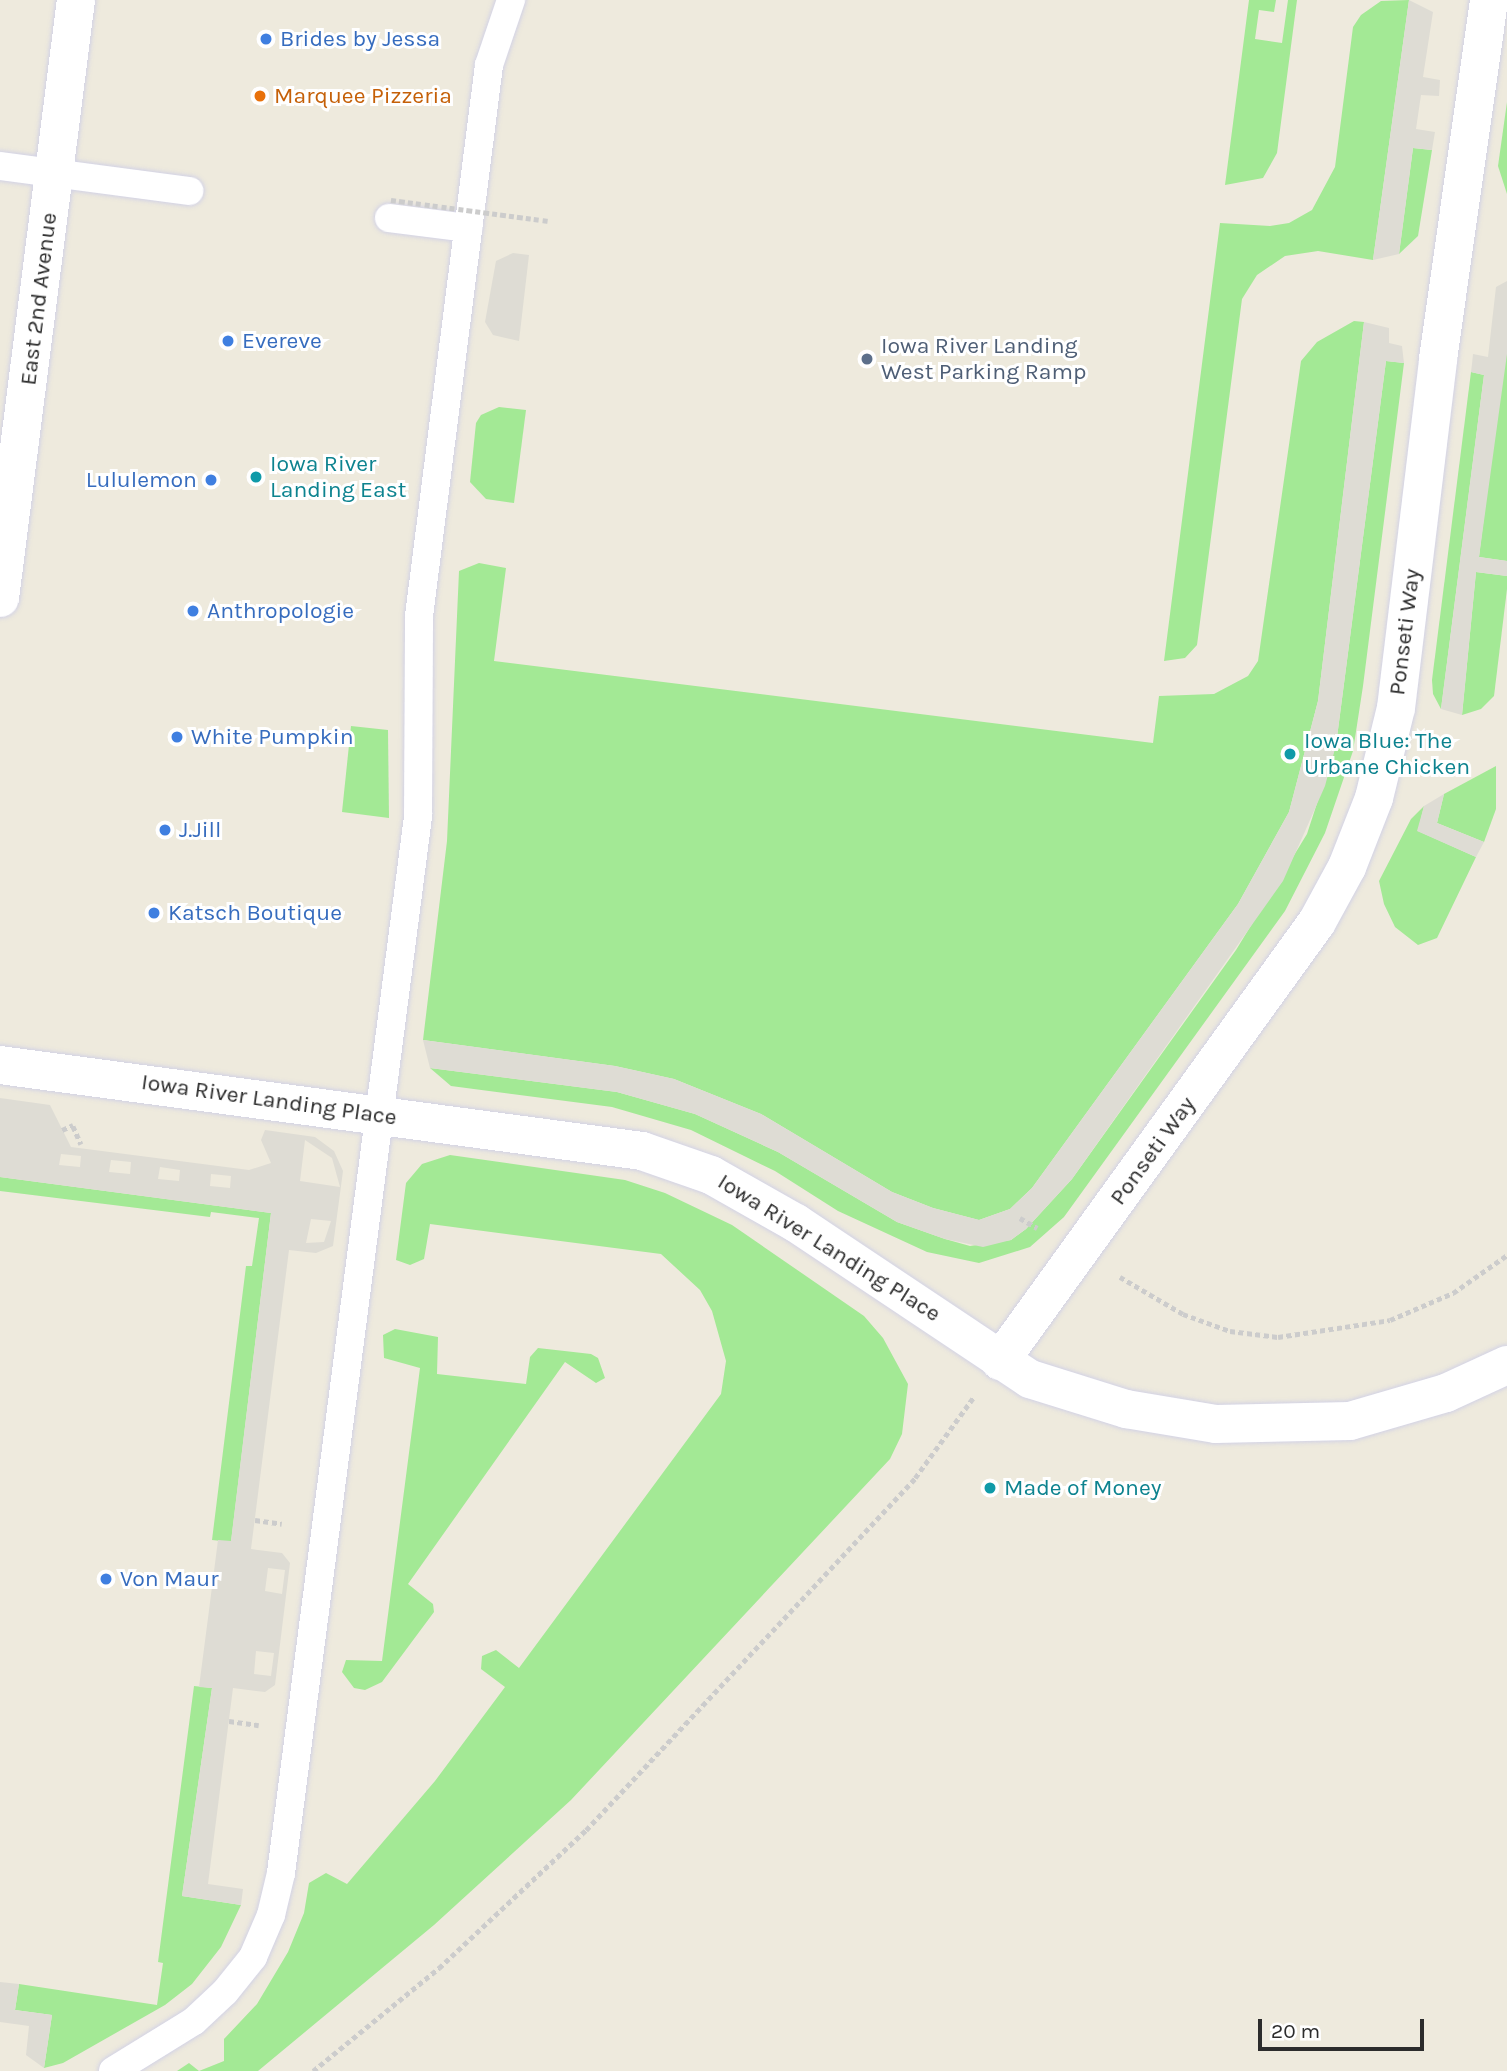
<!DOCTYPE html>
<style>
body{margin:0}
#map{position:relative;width:1507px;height:2071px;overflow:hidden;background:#eeeadd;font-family:Karla,sans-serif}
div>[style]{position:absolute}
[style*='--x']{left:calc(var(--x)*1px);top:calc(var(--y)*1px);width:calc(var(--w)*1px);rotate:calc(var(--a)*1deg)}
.green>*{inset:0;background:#a3e995}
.plaza>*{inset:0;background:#dedcd4}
.path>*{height:4.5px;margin-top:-2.25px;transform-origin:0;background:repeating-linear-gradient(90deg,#ccc 0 5px,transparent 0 8.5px)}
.roads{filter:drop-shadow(0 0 2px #d2d2e5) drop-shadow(0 0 2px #d2d2e5)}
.service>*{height:28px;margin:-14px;padding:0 14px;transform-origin:14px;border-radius:14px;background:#fff}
.minor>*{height:38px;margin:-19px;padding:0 19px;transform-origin:19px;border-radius:19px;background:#fff}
.path-bridge>*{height:4.5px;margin-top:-2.25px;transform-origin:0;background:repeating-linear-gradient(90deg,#ccc 0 5px,transparent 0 8.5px)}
.dots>*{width:19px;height:19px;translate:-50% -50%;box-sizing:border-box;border:4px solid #fff;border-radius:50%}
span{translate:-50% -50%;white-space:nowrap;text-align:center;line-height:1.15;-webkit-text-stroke:6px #fff;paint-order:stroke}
.shop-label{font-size:23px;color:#366cbe}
.left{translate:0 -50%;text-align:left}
.right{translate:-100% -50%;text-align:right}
.food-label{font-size:23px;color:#c56008}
.street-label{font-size:23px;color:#2c2c2c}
.service-label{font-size:23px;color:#4e5e75}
.culture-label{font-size:23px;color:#0d838f}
.scale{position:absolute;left:1258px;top:2019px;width:166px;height:32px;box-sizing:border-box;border:4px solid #2c2c2c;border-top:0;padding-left:9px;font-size:21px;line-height:24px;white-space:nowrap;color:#2c2c2c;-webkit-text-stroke:5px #fff;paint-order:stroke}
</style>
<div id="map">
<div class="green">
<div style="clip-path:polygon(1249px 0,1276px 0,1274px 12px,1259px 10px,1255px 39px,1282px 43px,1288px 0,1297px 0,1277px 153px,1263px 178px,1225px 185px)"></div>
<div style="clip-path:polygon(1409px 0,1373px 260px,1318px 251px,1285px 256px,1257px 275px,1242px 299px,1197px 645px,1185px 658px,1164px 661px,1220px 223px,1270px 226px,1289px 223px,1312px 210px,1335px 167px,1353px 27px,1361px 15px,1381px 1px)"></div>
<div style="clip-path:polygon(1507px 102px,1507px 194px,1498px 166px)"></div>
<div style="clip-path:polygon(1413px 148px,1432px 150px,1418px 236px,1399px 254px)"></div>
<div style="clip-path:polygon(1354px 321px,1364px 322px,1318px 701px,1289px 812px,1238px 904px,1032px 1188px,1010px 1209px,979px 1220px,933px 1208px,892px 1192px,761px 1114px,674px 1079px,615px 1066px,423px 1040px,447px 841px,459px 571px,479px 563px,506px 568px,494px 661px,1153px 743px,1159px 696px,1214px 694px,1248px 676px,1258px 661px,1301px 361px,1317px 342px)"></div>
<div style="clip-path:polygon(1504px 353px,1507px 354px,1507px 561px,1479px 557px)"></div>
<div style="clip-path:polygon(1386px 361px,1404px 363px,1363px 686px,1353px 751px,1325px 833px,1285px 911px,1064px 1217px,1030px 1247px,979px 1263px,927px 1252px,838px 1211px,775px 1171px,691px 1130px,612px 1107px,451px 1086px,430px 1068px,617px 1092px,695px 1114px,778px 1152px,897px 1222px,945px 1239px,970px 1246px,1011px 1240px,1026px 1229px,1072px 1179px,1236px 950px,1307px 834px,1336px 745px)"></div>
<div style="clip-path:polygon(1471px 372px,1484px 375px,1441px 709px,1433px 694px,1432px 680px)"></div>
<div style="clip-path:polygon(499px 407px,526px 410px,514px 503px,486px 499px,470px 482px,476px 423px,481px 415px)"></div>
<div style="clip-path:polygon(1476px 572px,1507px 576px,1507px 589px,1494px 696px,1481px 709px,1462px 715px)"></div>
<div style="clip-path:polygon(351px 726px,388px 730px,389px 818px,342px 812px)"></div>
<div style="clip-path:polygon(1496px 766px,1496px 809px,1484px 842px,1437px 823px,1444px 794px)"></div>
<div style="clip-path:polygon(1424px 806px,1418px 831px,1476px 857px,1437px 938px,1418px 945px,1395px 927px,1384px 904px,1379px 881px,1411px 819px)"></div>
<div style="clip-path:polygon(450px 1155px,625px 1180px,665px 1193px,732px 1225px,864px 1316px,883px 1338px,908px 1384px,902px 1434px,890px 1459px,571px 1800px,434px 1925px,258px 2071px,177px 2071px,189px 2063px,199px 2071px,224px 2061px,224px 2039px,257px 2004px,288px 1952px,304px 1913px,309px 1883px,326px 1873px,347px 1884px,435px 1781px,505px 1687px,481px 1669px,482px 1656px,496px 1650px,519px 1668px,721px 1394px,726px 1361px,712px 1311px,700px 1290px,661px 1254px,430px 1224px,424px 1259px,410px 1265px,396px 1260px,406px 1183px,422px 1164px)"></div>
<div style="clip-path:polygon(0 1177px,271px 1213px,231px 1542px,212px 1540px,246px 1266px,252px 1266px,259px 1218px,211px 1212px,210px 1217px,0 1191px)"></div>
<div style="clip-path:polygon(395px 1329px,438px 1337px,437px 1374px,526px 1384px,530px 1357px,538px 1348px,591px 1354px,598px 1358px,605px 1378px,596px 1383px,565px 1362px,408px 1584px,433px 1604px,434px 1612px,382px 1682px,365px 1690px,354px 1688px,342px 1672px,346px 1660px,382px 1661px,420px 1368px,384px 1358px,383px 1335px)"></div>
<div style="clip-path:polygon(194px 1686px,212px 1688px,182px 1896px,241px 1905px,221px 1947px,192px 1984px,165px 2005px,63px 2063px,44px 2068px,52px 2015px,15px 2010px,19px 1984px,157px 2005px,163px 1963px,158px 1962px)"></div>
</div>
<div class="plaza">
<div style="clip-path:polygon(1409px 0,1433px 12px,1423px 77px,1440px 80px,1439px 96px,1421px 95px,1416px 129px,1435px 132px,1432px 150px,1413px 148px,1399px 254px,1373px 260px)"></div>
<div style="clip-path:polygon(513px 253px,529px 255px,519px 341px,493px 335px,485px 322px,496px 261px)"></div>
<div style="clip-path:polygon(1507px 281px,1507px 354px,1479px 557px,1507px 561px,1507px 576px,1476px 572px,1462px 715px,1441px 709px,1484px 375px,1471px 372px,1472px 364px,1473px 354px,1488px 357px,1496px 287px)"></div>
<div style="clip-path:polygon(1364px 322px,1389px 328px,1389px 343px,1402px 346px,1404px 363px,1386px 361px,1336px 745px,1325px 786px,1283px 881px,1072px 1179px,1026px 1229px,1011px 1240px,983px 1247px,945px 1239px,897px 1222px,778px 1152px,695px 1114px,617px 1092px,430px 1068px,423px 1040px,615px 1066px,674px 1079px,761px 1114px,892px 1192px,933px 1208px,979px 1220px,1010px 1209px,1032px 1188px,1238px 904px,1289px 812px,1318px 701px)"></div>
<div style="clip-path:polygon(1444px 794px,1437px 823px,1484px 842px,1476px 857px,1417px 831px,1424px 806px)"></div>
<div style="clip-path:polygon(evenodd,0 1098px,50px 1105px,71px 1147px,249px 1170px,271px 1163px,261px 1140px,265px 1130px,315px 1137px,334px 1151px,343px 1171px,333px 1246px,316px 1253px,289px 1250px,251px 1549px,282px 1553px,290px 1563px,275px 1685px,265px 1692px,233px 1688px,208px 1884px,243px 1889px,241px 1905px,182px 1896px,212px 1688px,199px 1687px,208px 1618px,218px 1540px,231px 1541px,271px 1213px,0 1177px,0 1098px,305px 1140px,332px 1158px,340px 1187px,300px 1181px,305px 1140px,0 1098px,61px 1154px,81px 1156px,80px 1167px,59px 1165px,61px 1154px,0 1098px,111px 1160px,131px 1162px,130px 1174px,109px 1172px,111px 1160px,0 1098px,160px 1167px,180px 1170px,179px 1181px,158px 1179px,160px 1167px,0 1098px,211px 1174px,231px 1176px,230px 1188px,210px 1186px,211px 1174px,0 1098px,311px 1219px,331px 1221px,324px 1242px,306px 1243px,311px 1219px,0 1098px,268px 1568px,285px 1570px,282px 1594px,265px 1591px,268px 1568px,0 1098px,256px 1651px,274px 1653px,271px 1676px,254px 1674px,256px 1651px)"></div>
<div style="clip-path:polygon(0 1982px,19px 1984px,15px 2010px,52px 2015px,44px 2068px,26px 2055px,29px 2026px,0 2022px)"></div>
</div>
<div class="path">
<div style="--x:73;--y:1126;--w:20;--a:66"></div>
<div style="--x:62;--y:1130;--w:12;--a:-24"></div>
<div style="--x:1020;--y:1218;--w:20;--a:30"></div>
<div style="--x:1120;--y:1277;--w:73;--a:30.4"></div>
<div style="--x:1183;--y:1314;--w:50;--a:19.9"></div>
<div style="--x:1230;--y:1331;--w:48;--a:7.1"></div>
<div style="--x:1278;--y:1337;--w:113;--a:-8.6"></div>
<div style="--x:1390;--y:1320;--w:69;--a:-23.2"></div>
<div style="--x:1453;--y:1293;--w:66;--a:-35.1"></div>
<div style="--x:255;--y:1520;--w:27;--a:8"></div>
<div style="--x:229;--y:1721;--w:30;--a:8"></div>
<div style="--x:313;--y:2071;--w:163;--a:-39.3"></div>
<div style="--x:439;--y:1968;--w:202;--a:-43.2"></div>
<div style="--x:586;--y:1830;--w:482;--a:-46.9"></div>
<div style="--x:915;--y:1478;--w:99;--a:-54.1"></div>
</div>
<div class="roads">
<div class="service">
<div style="--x:0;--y:166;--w:191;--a:7.5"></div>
<div style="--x:389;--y:218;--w:80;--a:7.2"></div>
<div style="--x:113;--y:2071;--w:95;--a:-31.7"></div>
<div style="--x:194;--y:2021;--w:42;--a:-43.1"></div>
<div style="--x:225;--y:1992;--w:45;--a:-51.3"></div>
<div style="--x:253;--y:1957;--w:46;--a:-66.8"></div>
<div style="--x:271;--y:1915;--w:43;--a:-76.6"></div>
<div style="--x:281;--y:1873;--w:1066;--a:-82.61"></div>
<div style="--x:418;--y:816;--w:200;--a:-89.7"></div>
<div style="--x:419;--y:616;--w:555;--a:-82.76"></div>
<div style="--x:489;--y:65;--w:69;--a:-71.3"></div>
</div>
<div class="minor">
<div style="--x:0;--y:598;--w:603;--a:-82.76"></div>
<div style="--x:0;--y:1065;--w:648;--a:7.63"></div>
<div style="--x:642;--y:1151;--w:73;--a:19.2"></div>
<div style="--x:711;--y:1175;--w:98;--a:29.5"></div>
<div style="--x:796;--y:1223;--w:281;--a:33.7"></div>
<div style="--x:1030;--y:1379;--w:101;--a:17.4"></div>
<div style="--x:1126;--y:1409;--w:91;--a:9.5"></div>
<div style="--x:1216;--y:1424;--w:134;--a:-1.3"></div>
<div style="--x:1350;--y:1421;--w:100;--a:-16.3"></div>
<div style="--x:1446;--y:1393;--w:67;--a:-24.7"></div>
<div style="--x:1000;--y:1361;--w:541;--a:-54.17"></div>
<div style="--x:1317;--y:922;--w:63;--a:-61.4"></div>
<div style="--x:1347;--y:867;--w:74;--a:-68.6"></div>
<div style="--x:1374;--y:798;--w:93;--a:-76.3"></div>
<div style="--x:1396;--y:708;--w:352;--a:-83.1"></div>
<div style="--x:1438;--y:359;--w:363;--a:-81.9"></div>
</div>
</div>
<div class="path-bridge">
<div style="--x:391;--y:200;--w:159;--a:7.6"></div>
</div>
<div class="dots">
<div style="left:266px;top:39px;background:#3f7fe0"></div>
<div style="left:260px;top:96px;background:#e8710a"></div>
<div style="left:228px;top:341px;background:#3f7fe0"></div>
<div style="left:867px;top:359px;background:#5c6f8a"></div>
<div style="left:256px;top:477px;background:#0f9aa8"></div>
<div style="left:211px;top:480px;background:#3f7fe0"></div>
<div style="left:193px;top:611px;background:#3f7fe0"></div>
<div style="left:177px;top:737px;background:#3f7fe0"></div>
<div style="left:1290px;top:754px;background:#0f9aa8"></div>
<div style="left:165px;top:830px;background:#3f7fe0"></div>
<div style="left:154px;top:913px;background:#3f7fe0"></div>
<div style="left:990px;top:1488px;background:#0f9aa8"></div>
<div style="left:106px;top:1579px;background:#3f7fe0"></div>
</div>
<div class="shop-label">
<span class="left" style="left:280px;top:39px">Brides by Jessa</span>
<span class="left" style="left:242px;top:341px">Evereve</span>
<span class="right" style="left:197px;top:480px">Lululemon</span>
<span class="left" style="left:207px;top:611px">Anthropologie</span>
<span class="left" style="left:191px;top:737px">White Pumpkin</span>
<span class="left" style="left:179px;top:830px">J.Jill</span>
<span class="left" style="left:168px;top:913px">Katsch Boutique</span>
<span class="left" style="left:120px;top:1579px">Von Maur</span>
</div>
<div class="food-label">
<span class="left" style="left:274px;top:96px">Marquee Pizzeria</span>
</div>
<div class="street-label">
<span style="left:39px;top:299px;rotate:-83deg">East 2nd Avenue</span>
<span style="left:1405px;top:632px;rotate:-83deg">Ponseti Way</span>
<span style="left:269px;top:1100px;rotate:8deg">Iowa River Landing Place</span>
<span style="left:1153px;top:1151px;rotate:-54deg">Ponseti Way</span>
<span style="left:829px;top:1248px;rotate:32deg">Iowa River Landing Place</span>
</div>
<div class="service-label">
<span class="left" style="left:881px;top:359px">Iowa River Landing<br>West Parking Ramp</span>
</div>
<div class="culture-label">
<span class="left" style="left:270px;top:477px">Iowa River<br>Landing East</span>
<span class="left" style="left:1304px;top:754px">Iowa Blue: The<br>Urbane Chicken</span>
<span class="left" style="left:1004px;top:1488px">Made of Money</span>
</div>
<div class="scale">20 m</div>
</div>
